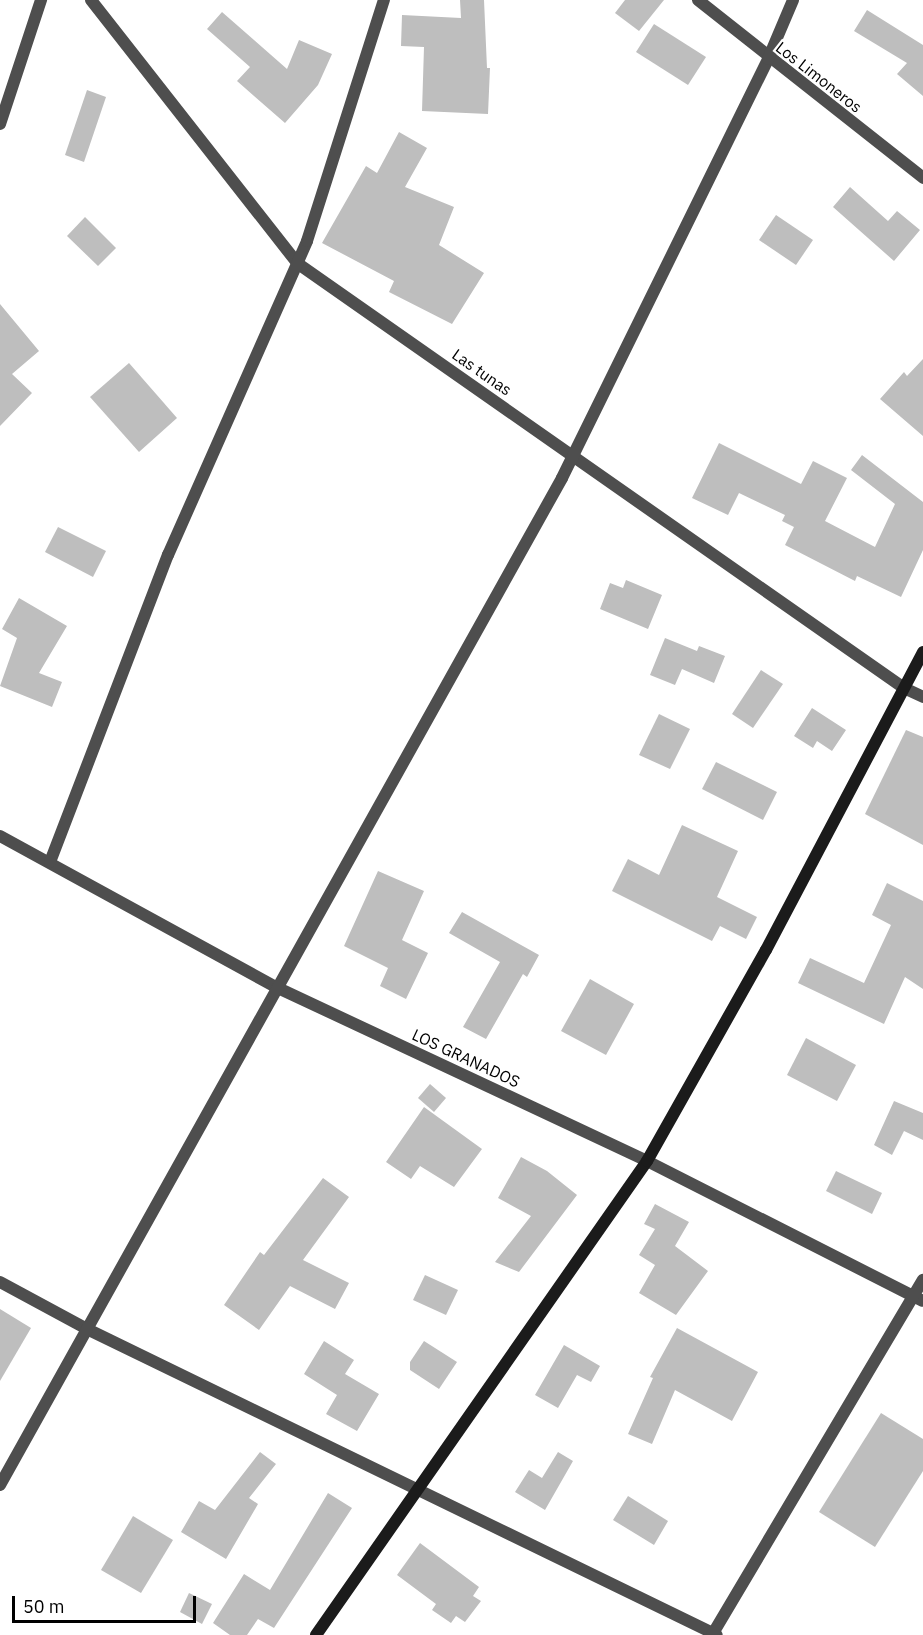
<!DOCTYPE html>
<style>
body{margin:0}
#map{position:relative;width:923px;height:1635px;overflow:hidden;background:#fff;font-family:"IBM Plex Sans",sans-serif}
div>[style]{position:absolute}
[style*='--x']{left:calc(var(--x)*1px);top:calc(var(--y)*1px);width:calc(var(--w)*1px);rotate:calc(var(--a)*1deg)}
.building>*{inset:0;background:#bebebe}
.street>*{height:12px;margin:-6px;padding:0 6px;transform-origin:6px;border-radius:6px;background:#4e4e4e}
.secondary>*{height:12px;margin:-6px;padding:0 6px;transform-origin:6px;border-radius:6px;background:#1b1b1b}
span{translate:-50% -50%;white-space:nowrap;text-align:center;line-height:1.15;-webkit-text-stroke:4.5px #fff;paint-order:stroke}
.street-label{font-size:16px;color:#000}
.scale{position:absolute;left:12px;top:1596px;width:184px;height:27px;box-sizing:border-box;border:3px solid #000;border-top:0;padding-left:8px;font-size:18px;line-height:21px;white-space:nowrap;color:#000;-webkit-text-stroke:4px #fff;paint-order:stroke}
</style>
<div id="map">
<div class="building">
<div style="clip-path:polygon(460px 0,484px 0,487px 68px,490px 68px,488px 114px,422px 111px,424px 47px,401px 46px,402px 15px,461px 18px)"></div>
<div style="clip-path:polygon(625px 0,664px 0,639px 31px,615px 13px)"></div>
<div style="clip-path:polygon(867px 10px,923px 45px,923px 96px,897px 74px,907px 63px,854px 31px)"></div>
<div style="clip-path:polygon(222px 12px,287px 69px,299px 40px,332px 54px,318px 85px,285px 123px,237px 81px,250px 67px,207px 29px)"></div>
<div style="clip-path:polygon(654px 24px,706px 57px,688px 85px,636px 52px)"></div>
<div style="clip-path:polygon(87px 90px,106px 97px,84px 162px,65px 155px)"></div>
<div style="clip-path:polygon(399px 132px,427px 148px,405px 187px,454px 207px,439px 245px,484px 273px,452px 324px,389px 292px,394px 281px,322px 243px,366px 166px,377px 173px)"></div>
<div style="clip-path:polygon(850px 187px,888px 221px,897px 211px,920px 230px,894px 261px,833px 207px)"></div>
<div style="clip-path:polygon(776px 215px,813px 240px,796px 265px,759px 240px)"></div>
<div style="clip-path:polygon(85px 217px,116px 248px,98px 266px,67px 236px)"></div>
<div style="clip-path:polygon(0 304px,39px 351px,12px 374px,32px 393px,0 426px)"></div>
<div style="clip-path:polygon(923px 359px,923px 436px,880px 399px,904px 372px,907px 376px)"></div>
<div style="clip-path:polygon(129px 363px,177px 418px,139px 452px,90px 397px)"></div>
<div style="clip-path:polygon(719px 443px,801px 484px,813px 461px,847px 478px,825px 521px,875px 547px,895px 504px,851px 470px,862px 455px,923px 502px,923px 550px,901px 597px,857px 576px,855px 581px,785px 545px,794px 527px,782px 521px,785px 515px,739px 493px,728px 515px,692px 498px)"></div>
<div style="clip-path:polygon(58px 527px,106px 551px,93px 577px,45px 552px)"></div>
<div style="clip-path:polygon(626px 580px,662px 595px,648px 629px,600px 609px,610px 583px,623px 588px)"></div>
<div style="clip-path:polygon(19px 598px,67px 626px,39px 673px,62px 682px,52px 707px,0 686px,17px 638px,2px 629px)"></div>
<div style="clip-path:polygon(665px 638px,697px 651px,699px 646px,725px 656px,714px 683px,682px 669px,675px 685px,650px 675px)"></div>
<div style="clip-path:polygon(761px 670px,783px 684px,753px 728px,732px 714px)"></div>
<div style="clip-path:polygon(812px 708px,846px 730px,832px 751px,817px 741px,813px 748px,794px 736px)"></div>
<div style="clip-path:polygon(659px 714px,690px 729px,670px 769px,639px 755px)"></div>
<div style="clip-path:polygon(906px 730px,923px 737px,923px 845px,865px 814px)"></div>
<div style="clip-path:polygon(716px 762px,777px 792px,763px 820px,702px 789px)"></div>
<div style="clip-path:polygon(682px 825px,738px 851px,717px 897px,757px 917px,746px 939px,720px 926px,712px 941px,612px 891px,628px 859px,659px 875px)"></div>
<div style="clip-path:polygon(378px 871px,424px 891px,402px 940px,428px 953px,406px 999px,380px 986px,388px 968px,344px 946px)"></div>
<div style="clip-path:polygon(887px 883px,923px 901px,923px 989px,905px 977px,884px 1024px,798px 983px,810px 958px,864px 983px,891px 925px,872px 915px)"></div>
<div style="clip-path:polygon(462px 912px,539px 955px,527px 977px,523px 974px,486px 1039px,463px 1027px,500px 962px,449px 933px)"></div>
<div style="clip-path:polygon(590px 979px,634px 1004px,606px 1055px,561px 1031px)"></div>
<div style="clip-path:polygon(806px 1038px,856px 1065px,837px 1101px,787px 1075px)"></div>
<div style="clip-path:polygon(430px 1084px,446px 1098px,434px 1112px,418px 1098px)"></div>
<div style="clip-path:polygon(894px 1101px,923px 1113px,923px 1140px,904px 1131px,892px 1155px,874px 1145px)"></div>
<div style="clip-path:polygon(424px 1107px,482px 1149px,454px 1187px,420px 1166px,411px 1179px,386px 1162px)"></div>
<div style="clip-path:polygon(521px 1157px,547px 1171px,577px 1195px,519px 1272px,495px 1262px,531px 1216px,498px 1198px)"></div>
<div style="clip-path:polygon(836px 1171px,882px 1193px,872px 1214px,826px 1191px)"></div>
<div style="clip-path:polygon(323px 1178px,349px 1197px,303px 1260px,349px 1283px,335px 1309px,290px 1286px,259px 1330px,224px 1305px,260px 1252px,264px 1255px)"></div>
<div style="clip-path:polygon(655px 1204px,689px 1222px,675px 1246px,708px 1271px,676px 1315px,639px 1293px,655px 1265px,639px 1255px,655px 1229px,644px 1224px)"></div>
<div style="clip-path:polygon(425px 1275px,458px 1290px,446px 1315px,413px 1300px)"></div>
<div style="clip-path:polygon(0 1309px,31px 1328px,0 1381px)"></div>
<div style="clip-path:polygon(677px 1328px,758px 1372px,732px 1421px,675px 1390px,652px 1444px,628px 1434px,653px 1378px,650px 1377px)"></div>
<div style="clip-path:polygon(324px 1341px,354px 1360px,345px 1374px,379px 1394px,357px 1431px,326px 1414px,337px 1395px,304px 1374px)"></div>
<div style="clip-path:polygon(424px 1341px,457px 1362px,439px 1389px,410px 1370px,410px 1362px)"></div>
<div style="clip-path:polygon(564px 1345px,600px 1366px,591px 1382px,577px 1375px,558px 1408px,535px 1395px)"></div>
<div style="clip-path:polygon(881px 1413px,923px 1439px,923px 1471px,875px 1547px,819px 1512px)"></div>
<div style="clip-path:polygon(260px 1452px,276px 1464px,249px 1498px,258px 1504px,226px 1559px,181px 1532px,199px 1501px,215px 1510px)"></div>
<div style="clip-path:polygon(558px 1452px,573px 1461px,545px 1510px,515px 1492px,529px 1470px,542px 1478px)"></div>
<div style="clip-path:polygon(328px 1493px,352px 1508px,274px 1628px,258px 1619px,247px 1635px,230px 1635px,213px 1623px,244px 1574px,270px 1590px)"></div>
<div style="clip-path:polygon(628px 1496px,668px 1521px,654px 1545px,613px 1520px)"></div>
<div style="clip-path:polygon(133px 1516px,173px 1540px,141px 1593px,101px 1570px)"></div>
<div style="clip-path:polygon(420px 1543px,479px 1587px,473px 1596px,481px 1601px,465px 1622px,456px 1616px,451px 1623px,432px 1610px,436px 1604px,397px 1575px)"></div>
<div style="clip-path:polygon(189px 1593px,212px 1604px,202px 1624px,180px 1612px)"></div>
</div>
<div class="street">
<div style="--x:91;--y:0;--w:334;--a:51.9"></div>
<div style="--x:297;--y:263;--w:741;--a:35"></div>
<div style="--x:904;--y:688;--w:21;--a:25"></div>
<div style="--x:698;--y:0;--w:287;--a:38.3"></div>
<div style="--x:0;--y:124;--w:131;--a:-71.7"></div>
<div style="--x:0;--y:836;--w:317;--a:28.7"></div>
<div style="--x:278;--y:988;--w:408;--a:25.1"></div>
<div style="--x:647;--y:1161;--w:309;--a:26.9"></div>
<div style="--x:50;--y:862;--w:329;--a:-69"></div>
<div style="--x:168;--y:555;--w:343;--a:-66.1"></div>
<div style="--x:307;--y:241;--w:253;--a:-72.3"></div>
<div style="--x:0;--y:1282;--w:99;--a:28.4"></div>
<div style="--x:87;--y:1329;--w:700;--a:25.91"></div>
<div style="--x:0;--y:1485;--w:1153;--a:-60.83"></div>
<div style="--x:562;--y:478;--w:467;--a:-63.8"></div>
<div style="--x:768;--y:59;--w:64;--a:-67"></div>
<div style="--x:712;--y:1635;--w:413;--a:-59.3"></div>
</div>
<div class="secondary">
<div style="--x:316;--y:1635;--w:578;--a:-55.07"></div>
<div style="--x:647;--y:1161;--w:242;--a:-60.6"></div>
<div style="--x:766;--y:950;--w:337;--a:-62.2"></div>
</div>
<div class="street-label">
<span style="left:819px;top:77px;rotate:38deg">Los Limoneros</span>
<span style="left:482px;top:372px;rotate:35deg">Las tunas</span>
<span style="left:466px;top:1058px;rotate:25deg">LOS GRANADOS</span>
</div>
<div class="scale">50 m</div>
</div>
